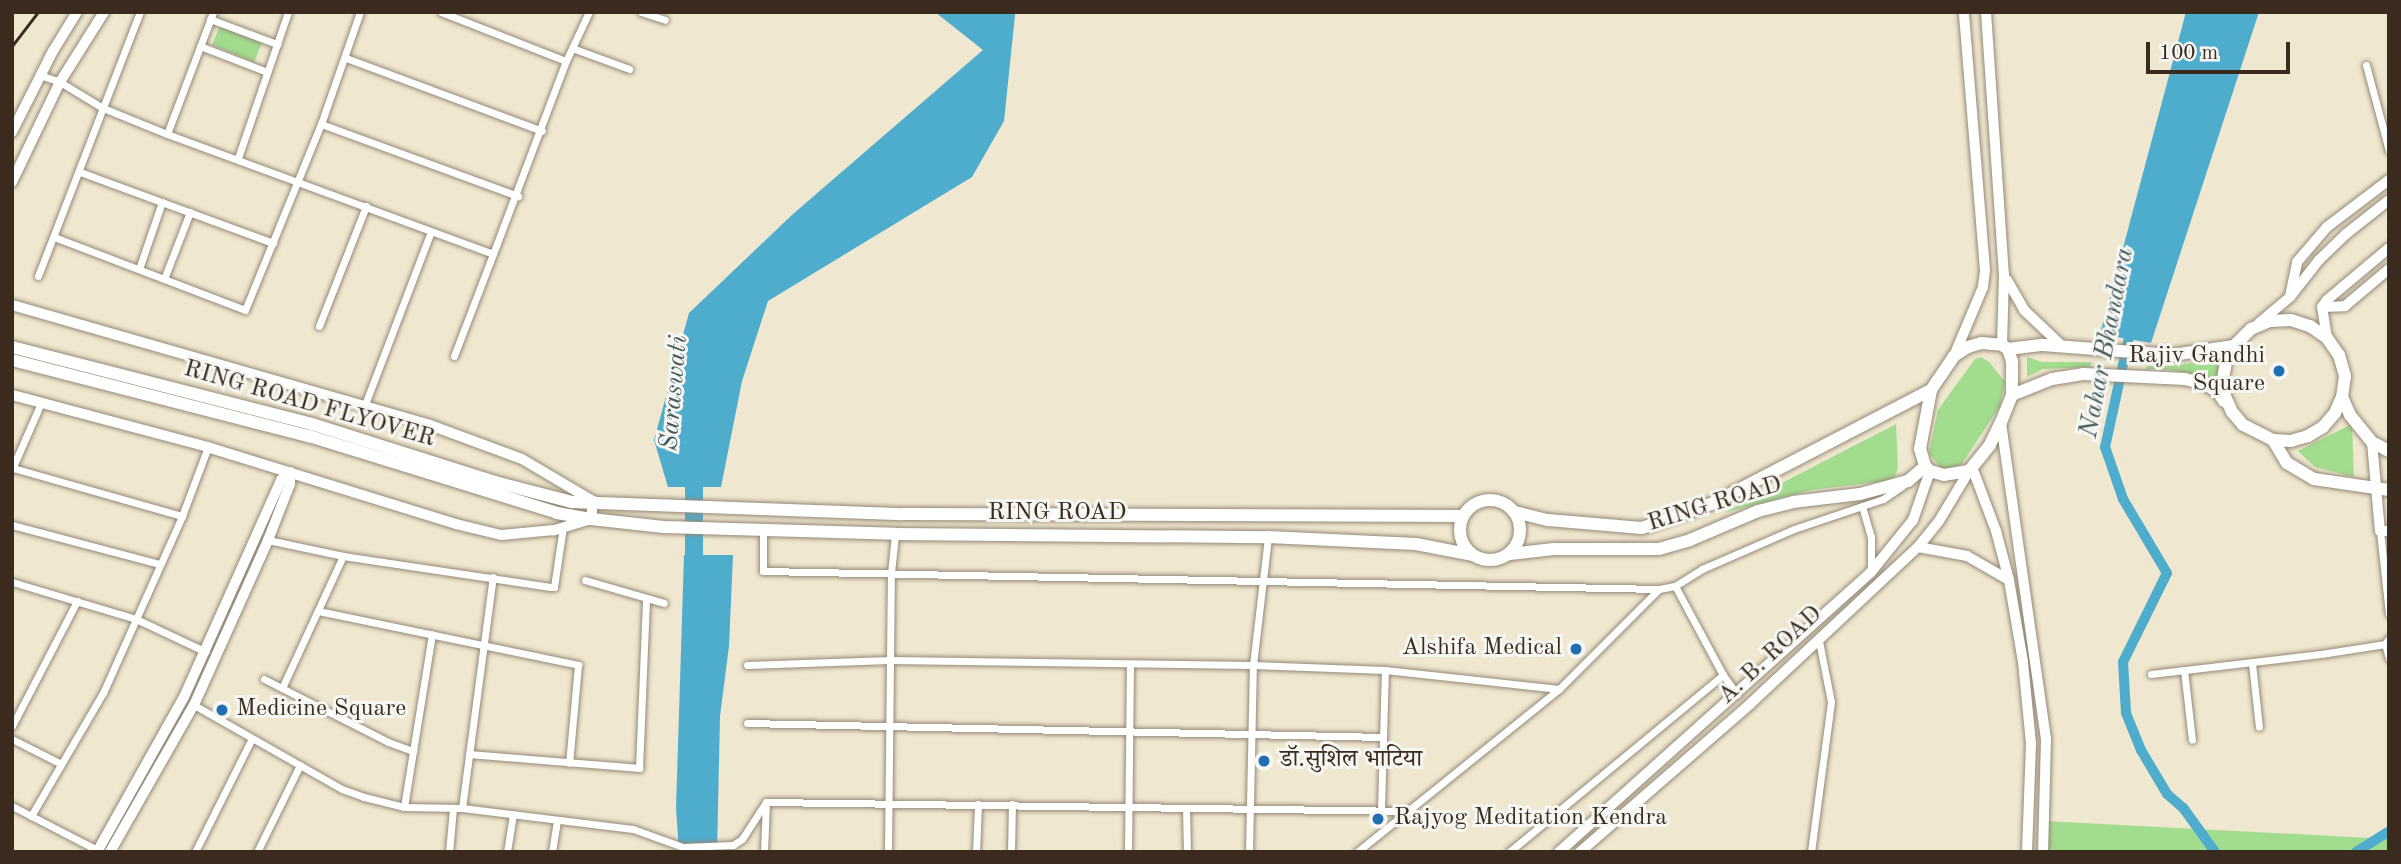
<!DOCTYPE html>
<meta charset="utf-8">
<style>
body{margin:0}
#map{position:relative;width:2401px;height:864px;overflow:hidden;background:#efe7cf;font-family:"Old Standard TT","Noto Serif Devanagari",serif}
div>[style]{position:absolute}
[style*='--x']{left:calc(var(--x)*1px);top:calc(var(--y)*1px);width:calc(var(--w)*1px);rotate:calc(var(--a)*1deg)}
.green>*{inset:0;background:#a2dc8f}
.water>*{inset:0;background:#4eaccd}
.canal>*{height:10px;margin:-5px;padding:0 5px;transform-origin:5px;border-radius:5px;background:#4eaccd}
.river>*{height:18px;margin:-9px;padding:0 9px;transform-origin:9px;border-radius:9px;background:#4eaccd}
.roads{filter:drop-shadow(0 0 2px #958876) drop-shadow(0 0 2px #958876)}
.minor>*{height:7px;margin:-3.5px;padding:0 3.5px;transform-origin:3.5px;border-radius:3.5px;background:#fff}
.tertiary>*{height:10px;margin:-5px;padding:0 5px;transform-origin:5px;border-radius:5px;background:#fff}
.secondary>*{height:10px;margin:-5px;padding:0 5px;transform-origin:5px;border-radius:5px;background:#fff}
.trunk>*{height:12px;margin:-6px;padding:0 6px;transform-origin:6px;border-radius:6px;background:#fff}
.trunk>.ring{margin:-6px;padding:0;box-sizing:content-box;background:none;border:12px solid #fff;border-radius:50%}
.rail>*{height:2.5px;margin:-1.25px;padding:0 1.25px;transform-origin:1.25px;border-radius:1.25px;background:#3b2a1e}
.dots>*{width:19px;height:19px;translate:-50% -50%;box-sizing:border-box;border:4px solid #f6f6f2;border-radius:50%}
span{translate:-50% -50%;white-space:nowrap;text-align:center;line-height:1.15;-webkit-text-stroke:6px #f6f6f2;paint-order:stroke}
.poi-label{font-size:24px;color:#3b2a1e}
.right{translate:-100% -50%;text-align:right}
.left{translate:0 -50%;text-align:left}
.street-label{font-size:24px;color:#3b2a1e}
.water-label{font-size:26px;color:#42585b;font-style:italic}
.frame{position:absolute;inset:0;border:14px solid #3b2a1e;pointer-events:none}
.scale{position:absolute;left:2146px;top:42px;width:144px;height:32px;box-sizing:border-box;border:4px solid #3b2a1e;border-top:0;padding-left:9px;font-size:21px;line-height:24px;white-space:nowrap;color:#3b2a1e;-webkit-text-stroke:5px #f6f6f2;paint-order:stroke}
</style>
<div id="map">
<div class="green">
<div style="clip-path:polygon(220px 26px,262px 43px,254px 62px,212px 45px)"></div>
<div style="clip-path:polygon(1981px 357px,1989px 362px,2005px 382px,2000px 406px,1961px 465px,1942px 470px,1929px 453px,1938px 410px,1975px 359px)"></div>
<div style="clip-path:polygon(2027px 357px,2042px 362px,2092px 362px,2090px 367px,2043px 369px,2027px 377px)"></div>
<div style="clip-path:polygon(2219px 358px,2216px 381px,2172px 370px,2146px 369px,2147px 366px,2172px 366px)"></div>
<div style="clip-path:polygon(1896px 424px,1898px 467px,1894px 480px,1811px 490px,1724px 513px)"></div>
<div style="clip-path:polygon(2352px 424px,2354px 477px,2315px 467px,2298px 451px)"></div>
<div style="clip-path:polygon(2045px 821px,2389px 839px,2389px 852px,2043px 852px)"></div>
</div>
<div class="water">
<div style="clip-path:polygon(935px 12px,1013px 12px,1015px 15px,1004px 121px,972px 177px,768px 301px,742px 381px,721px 487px,668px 487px,654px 440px,689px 313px,793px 214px,983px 50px)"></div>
<div style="clip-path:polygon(2186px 12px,2259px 12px,2151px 343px,2100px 334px)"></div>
<div style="clip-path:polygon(684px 555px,733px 555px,729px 646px,720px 716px,717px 852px,679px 852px,676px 808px)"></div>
</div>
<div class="canal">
<div style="--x:2131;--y:328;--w:122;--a:102.3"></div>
<div style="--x:2105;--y:447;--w:55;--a:70.9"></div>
<div style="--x:2123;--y:499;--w:86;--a:59.3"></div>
<div style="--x:2167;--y:573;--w:99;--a:116.3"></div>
<div style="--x:2123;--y:662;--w:51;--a:86.6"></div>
<div style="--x:2126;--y:713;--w:40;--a:68"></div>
<div style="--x:2141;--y:750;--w:51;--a:59.4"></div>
<div style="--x:2167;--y:794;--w:23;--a:41"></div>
<div style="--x:2184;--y:809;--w:53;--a:54.2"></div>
<div style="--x:2356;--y:852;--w:39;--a:-32"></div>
</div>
<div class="river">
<div style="--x:694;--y:579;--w:115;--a:-90"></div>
</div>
<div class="roads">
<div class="minor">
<div style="--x:441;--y:12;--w:134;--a:21.4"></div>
<div style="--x:641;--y:12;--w:25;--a:18"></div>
<div style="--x:210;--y:19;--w:72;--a:20.5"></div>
<div style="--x:200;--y:46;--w:72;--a:21.2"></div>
<div style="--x:572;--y:48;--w:61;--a:20.2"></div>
<div style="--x:346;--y:58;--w:209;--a:20.4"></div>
<div style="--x:2366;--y:65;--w:89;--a:75"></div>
<div style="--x:40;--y:75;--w:21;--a:19"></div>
<div style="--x:60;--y:82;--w:50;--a:31.2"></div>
<div style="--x:103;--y:108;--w:69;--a:22.1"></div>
<div style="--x:167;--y:134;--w:347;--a:20.2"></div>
<div style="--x:493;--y:254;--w:206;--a:-69.3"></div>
<div style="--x:566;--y:61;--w:54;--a:-64.9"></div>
<div style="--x:321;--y:124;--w:210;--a:20.1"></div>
<div style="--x:167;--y:134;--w:130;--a:-69.3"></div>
<div style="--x:238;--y:158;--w:154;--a:-71.1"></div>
<div style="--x:80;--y:172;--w:206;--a:20.2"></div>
<div style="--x:54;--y:237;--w:204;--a:20.9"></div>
<div style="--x:245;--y:310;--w:201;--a:-67.8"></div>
<div style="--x:321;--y:124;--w:119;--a:-70.8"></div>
<div style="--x:139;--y:269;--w:71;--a:-71.1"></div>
<div style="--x:38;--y:276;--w:283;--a:-68.9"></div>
<div style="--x:164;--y:279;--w:72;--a:-68.8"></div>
<div style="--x:319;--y:326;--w:129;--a:-68.6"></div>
<div style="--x:454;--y:356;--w:109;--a:-69.1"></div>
<div style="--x:364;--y:407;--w:187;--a:-69.1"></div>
<div style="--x:13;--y:468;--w:176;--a:15.9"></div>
<div style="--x:12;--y:469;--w:72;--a:-66.3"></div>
<div style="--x:1862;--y:506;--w:32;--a:74"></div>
<div style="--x:1871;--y:537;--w:34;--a:90"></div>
<div style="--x:12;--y:525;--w:153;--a:14.8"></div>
<div style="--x:763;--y:530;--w:41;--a:90"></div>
<div style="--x:763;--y:571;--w:896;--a:1.15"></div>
<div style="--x:2380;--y:531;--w:83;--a:83.8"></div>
<div style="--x:268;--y:540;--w:77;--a:12"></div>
<div style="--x:343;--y:556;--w:210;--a:8.5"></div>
<div style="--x:551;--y:587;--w:3;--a:0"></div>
<div style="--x:554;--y:587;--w:61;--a:-81.5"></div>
<div style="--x:585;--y:580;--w:82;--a:16.2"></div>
<div style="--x:12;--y:582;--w:129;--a:16.6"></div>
<div style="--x:136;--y:619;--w:77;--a:25.2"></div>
<div style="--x:318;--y:611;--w:266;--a:11.7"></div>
<div style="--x:578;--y:665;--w:98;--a:95.2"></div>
<div style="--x:2385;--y:644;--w:15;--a:74"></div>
<div style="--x:2252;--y:663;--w:64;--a:83.8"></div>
<div style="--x:747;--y:665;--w:143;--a:-2"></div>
<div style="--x:890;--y:660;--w:363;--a:0.8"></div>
<div style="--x:1253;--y:665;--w:132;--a:2.2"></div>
<div style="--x:1385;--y:670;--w:175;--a:6.2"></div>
<div style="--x:2184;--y:670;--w:70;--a:83.5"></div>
<div style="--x:2151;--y:674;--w:171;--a:-6.7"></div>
<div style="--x:2321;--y:654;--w:65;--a:-8.9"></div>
<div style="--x:2385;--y:644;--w:7;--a:-56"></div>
<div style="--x:1723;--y:675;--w:24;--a:54"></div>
<div style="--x:264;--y:679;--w:139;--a:26.9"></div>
<div style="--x:388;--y:742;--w:27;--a:20"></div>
<div style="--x:282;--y:688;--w:145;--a:-65.2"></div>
<div style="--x:194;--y:705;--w:170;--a:29.6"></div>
<div style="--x:342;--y:789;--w:23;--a:20"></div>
<div style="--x:364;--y:797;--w:41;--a:14"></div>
<div style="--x:404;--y:807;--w:58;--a:1"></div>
<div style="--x:462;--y:808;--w:172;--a:7"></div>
<div style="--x:633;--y:829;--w:53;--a:19.8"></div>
<div style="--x:683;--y:847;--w:50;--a:-2.3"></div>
<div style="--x:733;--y:845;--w:11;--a:-34"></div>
<div style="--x:742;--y:839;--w:44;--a:-57"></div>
<div style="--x:766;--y:802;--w:643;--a:0.8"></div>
<div style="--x:747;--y:723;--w:635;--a:1.26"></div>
<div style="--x:12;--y:726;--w:141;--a:-62.5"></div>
<div style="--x:12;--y:739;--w:55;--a:27"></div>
<div style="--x:469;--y:754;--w:171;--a:4.7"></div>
<div style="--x:639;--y:768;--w:168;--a:-87.6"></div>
<div style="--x:12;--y:806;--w:100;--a:27.3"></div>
<div style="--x:404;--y:807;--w:175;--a:-80.8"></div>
<div style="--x:462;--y:808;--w:233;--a:-82.4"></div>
<div style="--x:1186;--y:808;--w:44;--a:88.7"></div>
<div style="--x:1381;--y:810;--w:140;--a:-88.4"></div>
<div style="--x:31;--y:816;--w:143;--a:-59.7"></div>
<div style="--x:103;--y:693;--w:194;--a:-65.9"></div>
<div style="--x:182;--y:516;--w:74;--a:-69.4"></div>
<div style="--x:195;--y:852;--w:127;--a:-63.4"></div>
<div style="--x:257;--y:852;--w:97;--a:-63.7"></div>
<div style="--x:449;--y:852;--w:43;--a:-84.7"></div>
<div style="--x:507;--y:852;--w:38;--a:-81"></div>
<div style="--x:552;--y:852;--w:32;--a:-81"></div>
<div style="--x:764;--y:852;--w:49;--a:-87.7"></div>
<div style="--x:888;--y:852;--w:279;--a:-89.4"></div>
<div style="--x:891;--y:573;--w:39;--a:-84"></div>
<div style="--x:976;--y:852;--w:48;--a:-87.6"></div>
<div style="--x:1011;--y:852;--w:48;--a:-88.8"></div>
<div style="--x:1128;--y:852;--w:188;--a:-89.4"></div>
<div style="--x:1249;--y:852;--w:187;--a:-88.8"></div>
<div style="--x:1253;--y:665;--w:129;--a:-83.3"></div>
<div style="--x:1357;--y:852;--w:260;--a:-38.9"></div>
<div style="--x:1559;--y:689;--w:141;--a:-45"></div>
<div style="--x:1659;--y:589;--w:16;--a:-11"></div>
<div style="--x:1675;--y:586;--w:32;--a:-32"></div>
<div style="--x:1702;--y:569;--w:100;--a:-23.5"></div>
<div style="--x:1794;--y:529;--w:94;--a:-18.6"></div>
<div style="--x:1883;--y:499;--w:23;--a:-34"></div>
<div style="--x:1509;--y:852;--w:278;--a:-39.6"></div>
<div style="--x:1723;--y:675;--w:101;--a:-118.3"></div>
<div style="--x:1811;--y:852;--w:151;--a:-82.4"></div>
<div style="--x:1831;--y:702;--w:62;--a:-101.1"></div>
</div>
<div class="tertiary">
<div style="--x:2290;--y:296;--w:35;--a:-78"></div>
<div style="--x:2297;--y:262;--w:46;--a:-49.4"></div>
<div style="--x:2327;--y:227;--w:78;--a:-37.2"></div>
<div style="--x:12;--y:305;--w:435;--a:16"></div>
<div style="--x:430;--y:425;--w:98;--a:20.3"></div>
<div style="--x:522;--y:459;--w:82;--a:30.6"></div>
<div style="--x:593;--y:501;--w:18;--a:96"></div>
<div style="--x:591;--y:519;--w:39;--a:163"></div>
<div style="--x:554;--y:530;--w:53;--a:174.6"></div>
<div style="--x:501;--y:535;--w:46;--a:-166.3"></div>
<div style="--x:456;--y:524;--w:260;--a:-162.8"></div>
<div style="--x:208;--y:447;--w:203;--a:-165.1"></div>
<div style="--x:2322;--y:307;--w:23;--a:-2"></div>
<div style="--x:2345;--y:306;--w:57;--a:-40.1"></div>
<div style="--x:2001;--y:423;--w:319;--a:81.9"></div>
<div style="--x:2046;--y:739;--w:113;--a:91.5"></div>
<div style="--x:2372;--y:442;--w:89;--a:84.9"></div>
<div style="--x:2380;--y:531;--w:9;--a:0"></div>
<div style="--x:1972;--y:467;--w:68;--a:69.4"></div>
<div style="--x:1996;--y:531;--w:51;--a:75.1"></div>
<div style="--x:2009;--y:580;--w:83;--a:80.3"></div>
<div style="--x:2023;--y:662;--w:81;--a:84.4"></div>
<div style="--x:2031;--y:743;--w:109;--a:92.1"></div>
<div style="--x:1918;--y:547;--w:50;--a:10.4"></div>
<div style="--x:1967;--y:556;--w:48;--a:29.7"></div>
<div style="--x:97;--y:852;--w:178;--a:-60.7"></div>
<div style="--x:184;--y:697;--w:238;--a:-65.9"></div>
<div style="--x:281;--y:480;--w:12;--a:-42"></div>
<div style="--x:110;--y:852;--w:169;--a:-60.3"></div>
<div style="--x:194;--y:705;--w:181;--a:-65.8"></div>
<div style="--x:268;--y:540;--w:60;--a:-68.6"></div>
<div style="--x:290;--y:484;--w:12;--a:-90"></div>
</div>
<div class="secondary">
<div style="--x:1986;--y:12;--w:263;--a:86.1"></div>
<div style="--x:2004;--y:274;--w:71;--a:91.6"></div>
<div style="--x:12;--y:132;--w:91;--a:-63.2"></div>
<div style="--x:53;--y:51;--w:46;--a:-58.4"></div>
<div style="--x:12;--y:182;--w:111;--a:-64.4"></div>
<div style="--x:60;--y:82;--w:83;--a:-57.8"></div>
<div style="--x:2007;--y:280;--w:34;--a:60"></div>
<div style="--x:2024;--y:310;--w:54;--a:43.5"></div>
<div style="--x:2259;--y:323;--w:40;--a:-40"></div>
<div style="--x:2290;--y:297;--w:47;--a:-51.9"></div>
<div style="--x:2319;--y:260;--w:37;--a:-44"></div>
<div style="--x:2346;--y:234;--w:55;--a:-38.3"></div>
<div style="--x:2327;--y:338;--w:31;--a:-99"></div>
<div style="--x:2322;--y:307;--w:9;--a:-54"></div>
<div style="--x:2327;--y:300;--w:81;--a:-40"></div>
<div style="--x:1954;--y:356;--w:75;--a:-67.2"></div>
<div style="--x:1983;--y:287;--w:17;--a:-83"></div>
<div style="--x:1985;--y:270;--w:259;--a:-94.7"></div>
<div style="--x:1559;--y:852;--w:419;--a:-41.9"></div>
<div style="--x:1871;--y:572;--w:67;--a:-51.1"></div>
<div style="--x:1913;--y:520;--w:52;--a:-70.9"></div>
<div style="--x:1580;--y:852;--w:225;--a:-41"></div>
<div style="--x:1750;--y:704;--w:230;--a:-43.1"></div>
<div style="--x:1918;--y:547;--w:33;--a:-51"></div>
<div style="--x:1939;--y:521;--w:58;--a:-59"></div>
</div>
<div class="trunk">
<div style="--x:1981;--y:343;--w:21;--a:5"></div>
<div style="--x:2002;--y:345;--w:7;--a:34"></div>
<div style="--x:2008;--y:349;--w:13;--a:72"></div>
<div style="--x:2012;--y:361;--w:34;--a:90"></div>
<div style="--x:2012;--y:395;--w:29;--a:112"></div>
<div style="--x:2001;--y:422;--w:25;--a:116"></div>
<div style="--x:1990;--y:445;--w:33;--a:129"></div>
<div style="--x:1969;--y:471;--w:25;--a:171"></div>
<div style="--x:1944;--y:475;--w:15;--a:-164"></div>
<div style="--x:1930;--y:471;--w:7;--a:-135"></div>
<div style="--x:1925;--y:466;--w:18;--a:-106"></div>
<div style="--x:1920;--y:449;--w:60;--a:-79.4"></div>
<div style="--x:1931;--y:390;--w:41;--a:-55.9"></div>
<div style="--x:1954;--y:356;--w:17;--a:-33"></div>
<div style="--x:1968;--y:347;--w:14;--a:-17"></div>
<div style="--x:12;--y:347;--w:310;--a:14.4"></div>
<div style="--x:312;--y:424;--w:192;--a:17.6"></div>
<div style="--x:495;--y:482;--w:80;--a:14.6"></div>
<div style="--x:572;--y:502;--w:331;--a:2.1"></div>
<div style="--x:903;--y:514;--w:560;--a:0.2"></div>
<div style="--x:2008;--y:349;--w:35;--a:-7"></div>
<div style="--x:2043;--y:345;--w:129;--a:4.4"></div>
<div style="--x:2172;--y:355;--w:63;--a:-8.3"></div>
<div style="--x:12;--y:360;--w:307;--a:14.4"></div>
<div style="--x:309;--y:436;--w:260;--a:17.2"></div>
<div style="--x:557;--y:513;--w:35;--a:10"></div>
<div style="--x:591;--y:519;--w:73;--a:6.3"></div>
<div style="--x:664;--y:527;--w:231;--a:1.7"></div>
<div style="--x:895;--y:534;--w:373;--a:0.5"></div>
<div style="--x:1268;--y:537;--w:148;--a:2.7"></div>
<div style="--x:1416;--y:544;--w:57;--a:11.1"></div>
<div style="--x:2012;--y:395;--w:43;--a:-21.8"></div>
<div style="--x:2052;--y:379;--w:31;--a:-9"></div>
<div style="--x:2083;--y:374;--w:102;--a:2.8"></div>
<div style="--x:2185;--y:379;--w:21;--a:14"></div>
<div style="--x:2205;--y:384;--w:15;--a:32"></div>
<div style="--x:2218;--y:392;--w:11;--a:56"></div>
<div style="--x:2342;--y:397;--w:17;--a:114"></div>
<div style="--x:2335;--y:413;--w:18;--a:131"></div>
<div style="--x:2323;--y:427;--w:17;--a:149"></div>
<div style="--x:2308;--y:436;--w:18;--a:164"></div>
<div style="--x:2291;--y:441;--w:18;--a:-177"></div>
<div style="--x:2273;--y:440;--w:34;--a:-153"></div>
<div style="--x:2243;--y:425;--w:17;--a:-130"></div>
<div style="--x:2232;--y:412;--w:17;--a:-114"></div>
<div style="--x:2225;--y:396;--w:17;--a:-97"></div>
<div style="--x:2223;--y:379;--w:17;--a:-80"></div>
<div style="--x:2226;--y:362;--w:18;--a:-63"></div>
<div style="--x:2234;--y:346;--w:24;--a:-45"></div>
<div style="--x:2251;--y:329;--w:21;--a:-23"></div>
<div style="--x:2270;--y:321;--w:21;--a:-3"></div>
<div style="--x:2291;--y:320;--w:20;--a:18"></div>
<div style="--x:2310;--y:326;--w:21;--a:35"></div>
<div style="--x:2327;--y:338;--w:21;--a:55"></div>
<div style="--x:2339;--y:355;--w:22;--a:74"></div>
<div style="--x:2345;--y:376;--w:21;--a:98"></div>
<div style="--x:2342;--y:397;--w:20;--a:66"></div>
<div style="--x:2350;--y:415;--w:35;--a:51"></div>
<div style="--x:2372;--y:442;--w:19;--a:28"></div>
<div style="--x:2273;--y:440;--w:27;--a:59"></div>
<div style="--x:2287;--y:463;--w:31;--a:31"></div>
<div style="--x:2314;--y:479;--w:76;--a:8.3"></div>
<div class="ring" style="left:1460px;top:500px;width:48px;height:48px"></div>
<div style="--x:1515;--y:512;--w:34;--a:14"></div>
<div style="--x:1548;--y:520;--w:94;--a:4.9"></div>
<div style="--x:1642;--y:528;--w:73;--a:-19.2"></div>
<div style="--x:1711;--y:504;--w:248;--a:-27.4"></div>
<div style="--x:1510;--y:554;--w:44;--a:-6.5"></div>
<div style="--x:1554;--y:549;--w:105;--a:0"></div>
<div style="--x:1659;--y:549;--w:32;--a:-16"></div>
<div style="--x:1690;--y:540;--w:74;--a:-23.1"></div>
<div style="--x:1758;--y:511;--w:36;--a:-14"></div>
<div style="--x:1793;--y:502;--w:67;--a:-6.8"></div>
<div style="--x:1860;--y:494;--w:50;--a:-15.2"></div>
<div style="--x:1908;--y:481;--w:23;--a:-41"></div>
</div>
</div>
<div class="rail">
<div style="--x:12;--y:46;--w:43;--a:-52.6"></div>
</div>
<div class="dots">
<div style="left:2279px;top:371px;background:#1f6fb2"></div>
<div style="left:1576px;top:649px;background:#1f6fb2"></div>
<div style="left:222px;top:710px;background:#1f6fb2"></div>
<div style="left:1264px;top:761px;background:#1f6fb2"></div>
<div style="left:1378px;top:819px;background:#1f6fb2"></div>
</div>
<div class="poi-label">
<span class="right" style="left:2265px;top:371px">Rajiv Gandhi<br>Square</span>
<span class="right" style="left:1562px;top:649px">Alshifa Medical</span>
<span class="left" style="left:236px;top:710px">Medicine Square</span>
<span class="left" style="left:1280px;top:761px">डॉ.सुशिल भाटिया</span>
<span class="left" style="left:1394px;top:819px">Rajyog Meditation Kendra</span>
</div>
<div class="street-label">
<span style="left:309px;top:405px;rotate:16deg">RING ROAD FLYOVER</span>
<span style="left:1715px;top:505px;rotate:-17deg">RING ROAD</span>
<span style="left:1057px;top:514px">RING ROAD</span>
<span style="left:1771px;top:656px;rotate:-43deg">A. B. ROAD</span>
</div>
<div class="water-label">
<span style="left:2108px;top:343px;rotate:-79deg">Nahar Bhandara</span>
<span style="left:675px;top:393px;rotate:-85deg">Saraswati</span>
</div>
<div class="frame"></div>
<div class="scale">100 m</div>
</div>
